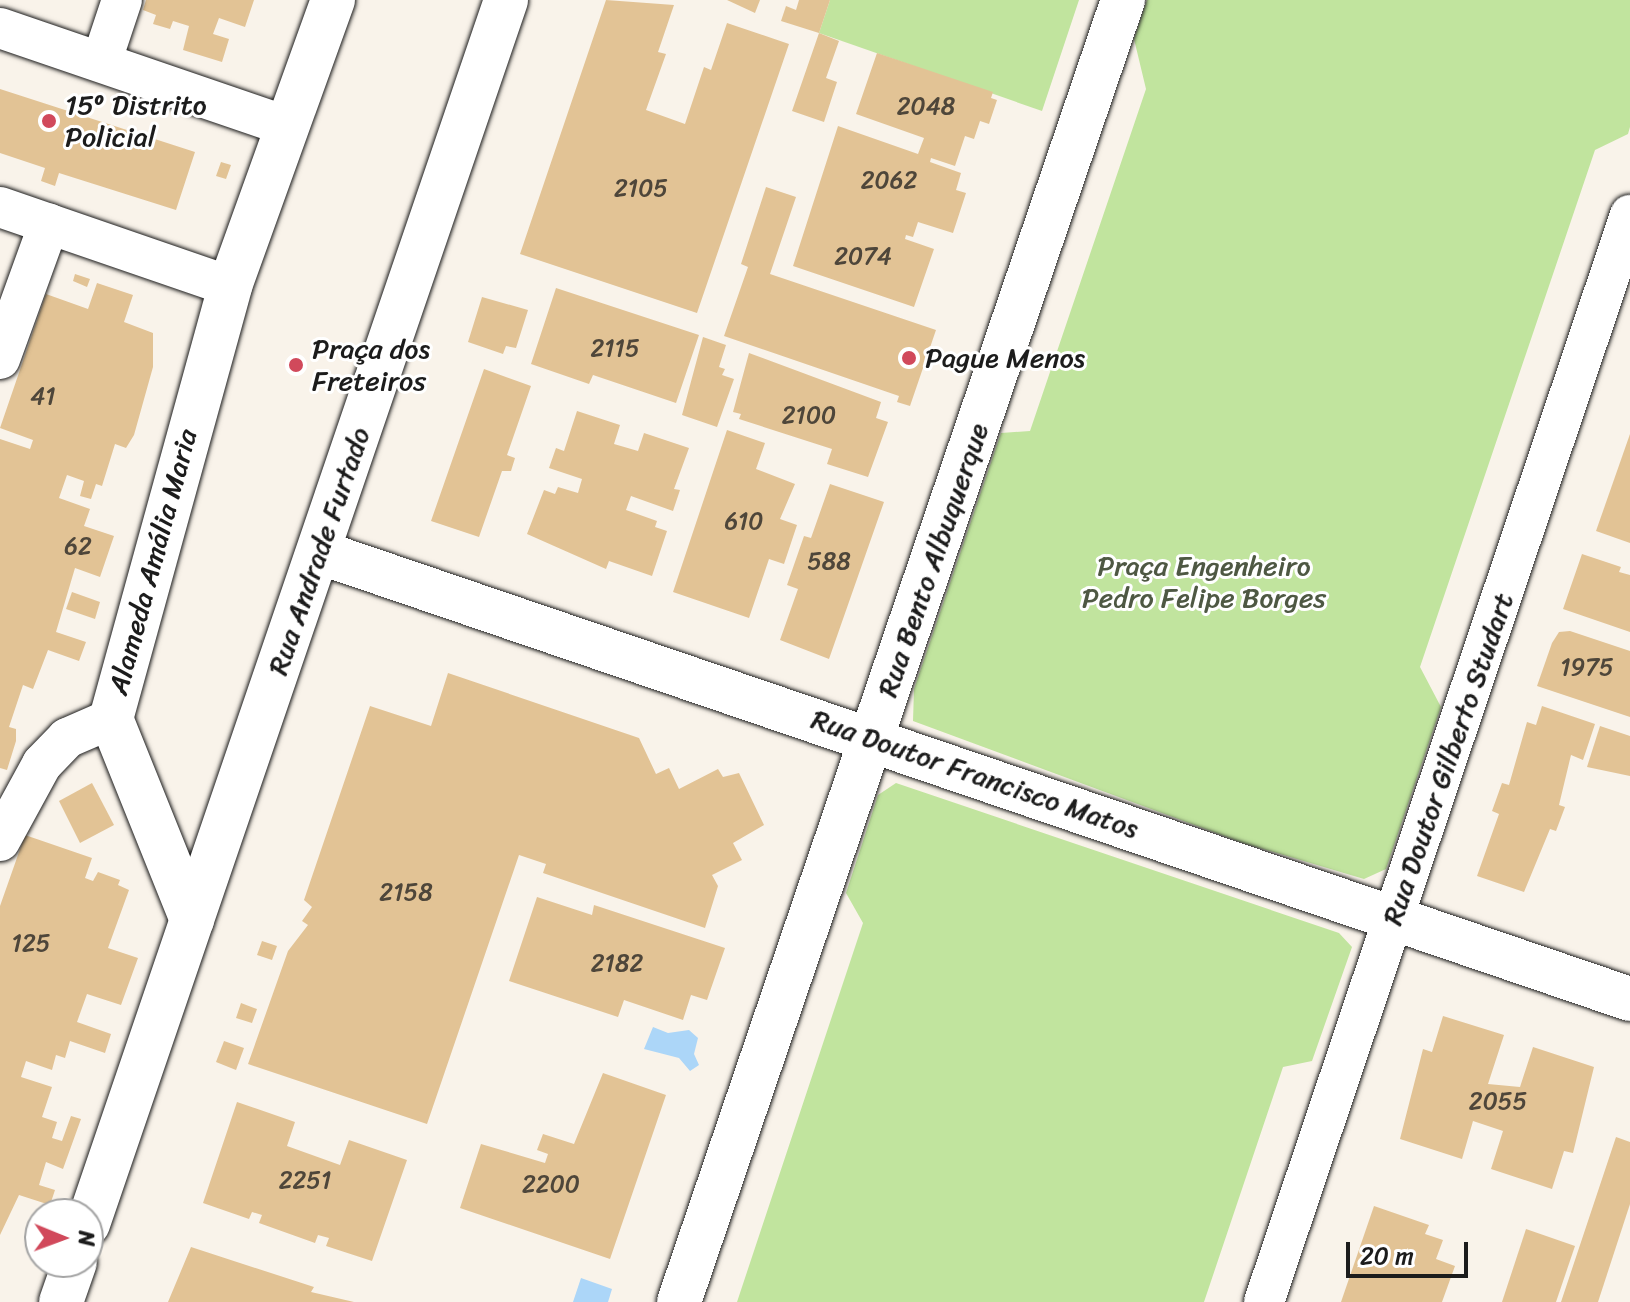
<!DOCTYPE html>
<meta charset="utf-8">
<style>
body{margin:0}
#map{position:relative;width:1630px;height:1302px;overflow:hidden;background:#f9f3ea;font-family:Sriracha,sans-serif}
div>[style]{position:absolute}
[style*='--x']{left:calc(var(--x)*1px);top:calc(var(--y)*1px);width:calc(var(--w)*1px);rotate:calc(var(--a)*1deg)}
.green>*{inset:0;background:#c1e49e}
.water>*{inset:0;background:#acd6f8}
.building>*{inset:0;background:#e2c395}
.roads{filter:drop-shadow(0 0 2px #1c1c1c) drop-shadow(0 0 2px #1c1c1c)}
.minor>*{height:40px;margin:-20px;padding:0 20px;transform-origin:20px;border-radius:20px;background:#fff}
.tertiary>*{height:44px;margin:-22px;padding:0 22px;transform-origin:22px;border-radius:22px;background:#fff}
.dots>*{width:22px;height:22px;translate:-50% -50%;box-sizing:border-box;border:4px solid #fff;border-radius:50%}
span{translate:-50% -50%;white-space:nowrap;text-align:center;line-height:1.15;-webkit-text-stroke:6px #fff;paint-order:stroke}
.number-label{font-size:24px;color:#4e463a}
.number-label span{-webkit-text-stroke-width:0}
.poi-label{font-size:28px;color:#1c1c1c}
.left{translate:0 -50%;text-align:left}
.street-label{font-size:28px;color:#1c1c1c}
.park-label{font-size:28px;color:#4e5843}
.north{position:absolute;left:24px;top:1198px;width:80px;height:80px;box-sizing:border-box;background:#fff;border:2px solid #a4a4a4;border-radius:50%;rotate:91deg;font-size:22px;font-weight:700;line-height:32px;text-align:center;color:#1c1c1c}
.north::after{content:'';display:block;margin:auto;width:28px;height:36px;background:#d1495b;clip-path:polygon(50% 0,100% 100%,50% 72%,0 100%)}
.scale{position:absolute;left:1346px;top:1242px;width:122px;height:36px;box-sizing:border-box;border:4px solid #1c1c1c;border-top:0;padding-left:10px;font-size:24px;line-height:28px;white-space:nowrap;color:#1c1c1c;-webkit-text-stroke:6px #fff;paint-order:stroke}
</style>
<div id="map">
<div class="green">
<div style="clip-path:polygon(830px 0,1079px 0,1042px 111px,819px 33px)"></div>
<div style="clip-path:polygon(1147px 0,1630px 0,1630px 127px,1628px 134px,1595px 150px,1420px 667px,1441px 707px,1386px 869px,1364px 879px,1243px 843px,913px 721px,914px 689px,1001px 433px,1030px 431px,1146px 89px,1134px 39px)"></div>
<div style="clip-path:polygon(896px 783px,1339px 933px,1352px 947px,1312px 1061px,1283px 1067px,1204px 1302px,737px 1302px,863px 923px,846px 893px,878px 795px)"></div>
</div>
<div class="water">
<div style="clip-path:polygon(653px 1027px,668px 1033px,689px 1030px,698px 1038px,694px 1054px,699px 1065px,690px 1071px,679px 1058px,644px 1049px)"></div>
<div style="clip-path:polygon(581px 1278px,612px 1289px,608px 1302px,573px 1302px)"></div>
</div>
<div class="building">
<div style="clip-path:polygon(146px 0,254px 0,245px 27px,219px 18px,213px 34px,229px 39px,222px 62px,183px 50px,189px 26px,173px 21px,170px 29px,153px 24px,156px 15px,143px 10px)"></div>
<div style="clip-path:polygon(606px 0,674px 5px,658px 52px,666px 54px,646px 110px,685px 124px,704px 67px,711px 70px,727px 23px,789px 44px,697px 313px,520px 254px)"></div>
<div style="clip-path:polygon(727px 0,760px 0,755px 13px)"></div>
<div style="clip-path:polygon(799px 0,830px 0,819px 33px,781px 21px,786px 6px,796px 10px)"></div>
<div style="clip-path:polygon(819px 33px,839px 41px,826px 78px,837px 82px,824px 122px,792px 111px)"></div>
<div style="clip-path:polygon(877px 53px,993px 92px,991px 98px,997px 100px,989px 124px,980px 121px,974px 139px,965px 136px,955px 166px,931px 158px,930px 162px,961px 173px,956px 190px,966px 193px,953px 233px,918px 222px,913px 237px,906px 235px,905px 239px,934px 249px,914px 307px,793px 266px,838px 126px,918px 154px,924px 138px,856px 114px)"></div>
<div style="clip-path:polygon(0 89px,195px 152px,176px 210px,59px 173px,55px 186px,41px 181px,45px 168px,0 153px)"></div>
<div style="clip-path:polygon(221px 162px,231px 165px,226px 179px,216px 176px)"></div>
<div style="clip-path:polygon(766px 187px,796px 197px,770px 274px,936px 330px,910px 406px,897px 402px,899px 396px,724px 336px,748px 267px,741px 264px)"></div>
<div style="clip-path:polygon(75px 274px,90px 279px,87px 287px,73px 281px)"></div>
<div style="clip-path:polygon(97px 283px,133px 295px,124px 322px,153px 333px,153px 367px,134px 435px,126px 448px,115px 444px,102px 486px,96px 484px,91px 499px,80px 496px,84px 481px,67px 475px,59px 498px,90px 509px,84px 526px,114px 536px,100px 577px,75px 568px,56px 632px,86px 642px,79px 661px,48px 650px,33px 689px,23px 685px,9px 727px,16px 729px,16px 741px,7px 770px,0 768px,0 439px,30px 449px,33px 440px,0 428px,46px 294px,88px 309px)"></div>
<div style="clip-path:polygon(556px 288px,699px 335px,676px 403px,593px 375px,589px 384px,531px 364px)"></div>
<div style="clip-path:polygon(482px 297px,528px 310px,516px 348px,506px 346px,503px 354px,468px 342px)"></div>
<div style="clip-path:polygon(703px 337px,726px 345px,719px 367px,725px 369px,722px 375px,734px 379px,717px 427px,682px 415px)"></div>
<div style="clip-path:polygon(749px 353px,881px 402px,876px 418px,888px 422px,868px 477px,827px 464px,832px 449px,739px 419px,741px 414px,733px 412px)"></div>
<div style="clip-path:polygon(484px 369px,531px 386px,507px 455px,515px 458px,511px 471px,502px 471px,479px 537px,431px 521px)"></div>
<div style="clip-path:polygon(577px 411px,620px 425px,614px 444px,638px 451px,644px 433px,689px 448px,674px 489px,680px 490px,673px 511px,631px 496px,626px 510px,657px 521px,655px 527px,667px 531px,652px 576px,609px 561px,606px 569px,527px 534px,544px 490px,555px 494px,558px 487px,578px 493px,582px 479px,549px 468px,556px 448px,564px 451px)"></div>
<div style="clip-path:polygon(727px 430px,765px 443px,756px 469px,795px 484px,780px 519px,797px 525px,784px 564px,769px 559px,749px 618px,673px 592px)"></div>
<div style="clip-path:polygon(1630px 434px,1630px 543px,1596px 531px)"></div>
<div style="clip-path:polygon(830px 484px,884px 502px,829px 659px,780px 640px,798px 589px,787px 585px,804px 536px,811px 538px)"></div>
<div style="clip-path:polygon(1582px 554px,1621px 567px,1619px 572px,1630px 575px,1630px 632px,1563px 609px)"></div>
<div style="clip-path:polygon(72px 592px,100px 602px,95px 619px,66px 609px)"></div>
<div style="clip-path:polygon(1570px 631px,1630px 651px,1630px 717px,1537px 686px,1552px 643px,1559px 632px)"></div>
<div style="clip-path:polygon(448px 673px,639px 738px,656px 774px,669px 768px,679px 789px,718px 769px,723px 777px,739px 773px,764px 825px,733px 843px,742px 860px,712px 875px,718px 886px,705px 928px,543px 873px,546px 864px,519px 855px,427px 1124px,248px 1064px,288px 951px,308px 925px,302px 921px,312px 907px,304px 900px,370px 706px,431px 726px)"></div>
<div style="clip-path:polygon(1542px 706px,1595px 724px,1583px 760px,1571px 755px,1559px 805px,1565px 807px,1556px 831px,1550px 829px,1524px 892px,1477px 876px,1499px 814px,1492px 811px,1502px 783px,1509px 785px,1527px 722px,1536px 725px)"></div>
<div style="clip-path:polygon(1600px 726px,1630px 736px,1630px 776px,1587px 767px)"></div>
<div style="clip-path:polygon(92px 783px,114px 825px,80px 843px,59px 801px)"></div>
<div style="clip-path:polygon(25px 835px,92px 858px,85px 878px,93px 881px,98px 872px,120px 880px,118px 885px,129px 890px,108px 948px,138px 958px,121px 1005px,87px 994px,77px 1022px,111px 1034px,105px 1053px,70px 1041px,65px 1058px,56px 1055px,52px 1070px,26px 1061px,21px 1077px,52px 1087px,42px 1117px,57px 1122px,52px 1138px,62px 1141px,71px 1116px,81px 1119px,63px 1169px,46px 1162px,39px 1185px,55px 1190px,50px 1205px,19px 1195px,0 1235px,0 906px)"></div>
<div style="clip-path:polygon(537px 897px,592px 915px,594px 905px,725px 948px,707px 1000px,691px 995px,683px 1020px,624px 1000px,618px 1017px,509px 981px)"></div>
<div style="clip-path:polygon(262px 941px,277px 946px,272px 960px,257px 955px)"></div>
<div style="clip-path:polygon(241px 1003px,257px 1009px,252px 1023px,236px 1018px)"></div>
<div style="clip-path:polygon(1443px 1016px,1504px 1035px,1488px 1084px,1520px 1087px,1533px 1047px,1594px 1067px,1573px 1153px,1564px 1151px,1552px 1189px,1491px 1169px,1503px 1131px,1473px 1121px,1462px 1159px,1400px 1139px,1423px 1049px,1432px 1052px)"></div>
<div style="clip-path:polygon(224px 1041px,244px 1048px,236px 1070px,216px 1062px)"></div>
<div style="clip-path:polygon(603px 1073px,666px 1095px,610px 1259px,460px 1208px,481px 1144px,545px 1163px,548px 1154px,537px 1150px,543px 1134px,574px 1144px)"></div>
<div style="clip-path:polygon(237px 1102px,295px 1122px,287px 1146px,340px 1165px,349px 1140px,407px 1160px,372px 1261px,326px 1246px,329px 1238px,318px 1235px,315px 1243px,259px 1223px,262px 1215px,252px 1212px,249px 1219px,203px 1203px)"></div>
<div style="clip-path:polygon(1616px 1137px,1630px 1142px,1630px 1204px,1598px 1302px,1561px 1302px)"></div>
<div style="clip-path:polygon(1374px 1206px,1429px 1225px,1425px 1234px,1443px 1240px,1436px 1259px,1455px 1266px,1442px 1302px,1341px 1302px)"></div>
<div style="clip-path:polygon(1526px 1229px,1575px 1246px,1556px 1302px,1502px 1302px)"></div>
<div style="clip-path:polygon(191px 1247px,314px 1287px,311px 1292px,354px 1302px,168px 1302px)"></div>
</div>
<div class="roads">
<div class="minor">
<div style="--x:0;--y:28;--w:303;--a:18.9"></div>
<div style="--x:102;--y:60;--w:63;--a:-71.6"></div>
<div style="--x:0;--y:207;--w:243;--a:19"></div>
<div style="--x:0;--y:359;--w:144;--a:-70.1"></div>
<div style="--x:0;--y:841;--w:88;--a:-61.4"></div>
<div style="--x:42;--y:764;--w:36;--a:-46"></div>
<div style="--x:67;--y:738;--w:48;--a:-23.4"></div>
<div style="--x:1264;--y:1302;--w:1147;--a:-71.39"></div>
</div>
<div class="tertiary">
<div style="--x:319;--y:552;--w:1385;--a:18.83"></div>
<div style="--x:192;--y:920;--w:217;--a:-111.9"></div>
<div style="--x:111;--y:719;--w:449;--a:-74.6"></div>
<div style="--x:230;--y:286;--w:304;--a:-70.2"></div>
<div style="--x:88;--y:1224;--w:1293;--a:-71.14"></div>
<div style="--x:61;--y:1302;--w:42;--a:-70.7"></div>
<div style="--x:679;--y:1302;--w:1376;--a:-71.17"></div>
</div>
</div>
<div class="dots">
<div style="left:49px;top:121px;background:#d1495b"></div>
<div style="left:909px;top:358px;background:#d1495b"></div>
<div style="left:296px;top:365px;background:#d1495b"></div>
</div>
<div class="number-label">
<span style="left:926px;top:107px">2048</span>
<span style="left:889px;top:181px">2062</span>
<span style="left:641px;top:189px">2105</span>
<span style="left:863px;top:257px">2074</span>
<span style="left:615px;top:349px">2115</span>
<span style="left:43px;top:397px">41</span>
<span style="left:809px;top:416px">2100</span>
<span style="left:744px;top:522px">610</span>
<span style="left:78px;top:547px">62</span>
<span style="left:829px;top:562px">588</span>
<span style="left:1587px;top:668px">1975</span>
<span style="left:406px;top:893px">2158</span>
<span style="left:31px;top:944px">125</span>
<span style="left:617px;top:964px">2182</span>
<span style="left:1498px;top:1102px">2055</span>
<span style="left:305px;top:1181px">2251</span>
<span style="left:551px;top:1185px">2200</span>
</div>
<div class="poi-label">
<span class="left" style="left:65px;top:121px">15º Distrito<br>Policial</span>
<span class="left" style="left:312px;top:365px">Praça dos<br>Freteiros</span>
<span class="left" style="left:925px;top:358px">Pague Menos</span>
</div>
<div class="street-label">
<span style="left:319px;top:551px;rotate:-71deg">Rua Andrade Furtado</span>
<span style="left:933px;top:560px;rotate:-71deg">Rua Bento Albuquerque</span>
<span style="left:153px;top:562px;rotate:-75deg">Alameda Amália Maria</span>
<span style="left:1448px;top:759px;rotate:-71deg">Rua Doutor Gilberto Studart</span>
<span style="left:975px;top:774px;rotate:19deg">Rua Doutor Francisco Matos</span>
</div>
<div class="park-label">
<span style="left:1204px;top:582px">Praça Engenheiro<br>Pedro Felipe Borges</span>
</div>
<div class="north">N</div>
<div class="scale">20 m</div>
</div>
